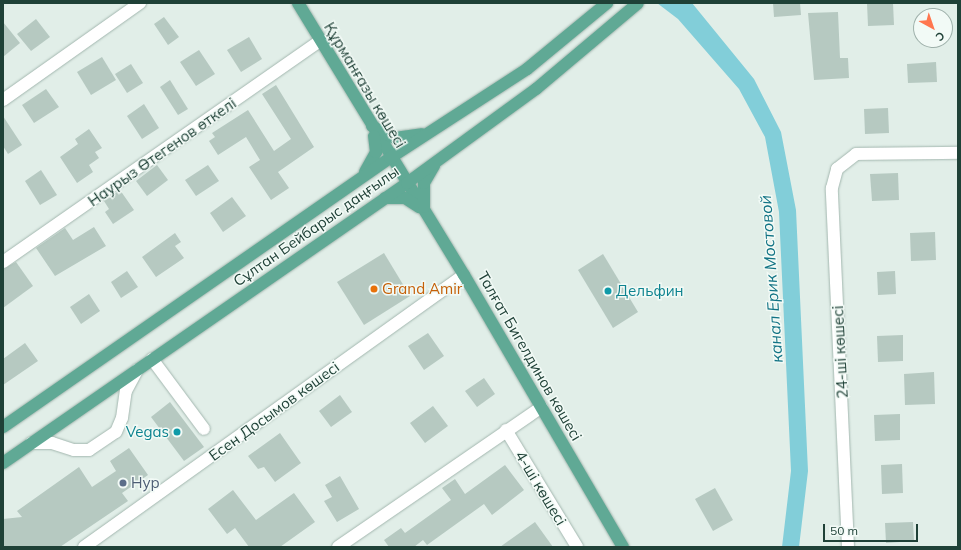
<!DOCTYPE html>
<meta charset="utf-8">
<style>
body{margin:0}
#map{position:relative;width:961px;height:550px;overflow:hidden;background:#e1eee8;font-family:Mulish,sans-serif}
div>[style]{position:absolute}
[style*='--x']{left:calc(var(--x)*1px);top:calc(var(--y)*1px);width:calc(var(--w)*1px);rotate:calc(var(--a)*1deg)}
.water>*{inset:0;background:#82ced9}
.building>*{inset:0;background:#b6c9c1}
.roads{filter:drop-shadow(0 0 1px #a3b7af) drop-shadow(0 0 1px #a3b7af)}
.minor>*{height:12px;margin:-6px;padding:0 6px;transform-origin:6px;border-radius:6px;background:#fff}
.major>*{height:12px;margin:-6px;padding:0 6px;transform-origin:6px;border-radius:6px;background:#60a995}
.dots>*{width:11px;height:11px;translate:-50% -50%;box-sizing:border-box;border:2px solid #f2faf6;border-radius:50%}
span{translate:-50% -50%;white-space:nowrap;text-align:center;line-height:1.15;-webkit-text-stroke:3px #f2faf6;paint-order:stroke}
.street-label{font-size:15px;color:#1f4137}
.food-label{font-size:15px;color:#c56008}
.left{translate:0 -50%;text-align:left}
.culture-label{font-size:15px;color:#0d838f}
.right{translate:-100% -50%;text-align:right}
.service-label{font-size:15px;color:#4e5e75}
.water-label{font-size:16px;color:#117384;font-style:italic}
.frame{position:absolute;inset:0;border:4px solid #1f4137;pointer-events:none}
.north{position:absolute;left:913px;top:8px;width:40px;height:40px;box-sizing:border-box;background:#f2faf6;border:1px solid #9eb0aa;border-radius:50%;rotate:140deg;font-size:11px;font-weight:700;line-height:16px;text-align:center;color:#1f4137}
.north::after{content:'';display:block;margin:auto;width:14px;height:18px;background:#ff764e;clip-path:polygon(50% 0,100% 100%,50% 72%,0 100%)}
.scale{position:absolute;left:823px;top:524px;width:95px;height:18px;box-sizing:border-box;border:2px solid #1f4137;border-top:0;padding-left:5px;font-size:12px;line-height:14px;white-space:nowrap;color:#1f4137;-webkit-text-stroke:3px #f2faf6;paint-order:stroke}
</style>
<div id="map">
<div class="water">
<div style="clip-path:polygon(657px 3px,692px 3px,754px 79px,781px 132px,796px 210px,808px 471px,799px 547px,782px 547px,791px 471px,779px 212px,765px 137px,739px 89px,678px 19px)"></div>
</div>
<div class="building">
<div style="clip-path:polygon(773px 3px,800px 3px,801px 15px,774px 17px)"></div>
<div style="clip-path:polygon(867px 3px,893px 3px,894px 25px,868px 26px)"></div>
<div style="clip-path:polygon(838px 12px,840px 58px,848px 58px,849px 78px,814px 80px,808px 13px)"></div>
<div style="clip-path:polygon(164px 17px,179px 37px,168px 45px,154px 24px)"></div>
<div style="clip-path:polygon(36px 19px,50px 37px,31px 51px,17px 34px)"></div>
<div style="clip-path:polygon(3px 22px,20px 43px,3px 57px)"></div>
<div style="clip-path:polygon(249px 37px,262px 59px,241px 72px,227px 50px)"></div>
<div style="clip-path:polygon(199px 50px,215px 74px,196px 86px,180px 62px)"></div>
<div style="clip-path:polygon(102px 57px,116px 80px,91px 95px,77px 72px)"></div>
<div style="clip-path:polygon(936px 62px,937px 82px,908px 83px,907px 64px)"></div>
<div style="clip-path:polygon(131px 64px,143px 83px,127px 93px,115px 74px)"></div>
<div style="clip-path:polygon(170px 80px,188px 109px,178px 115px,160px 87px)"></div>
<div style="clip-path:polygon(276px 85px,314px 147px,278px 172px,289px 188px,271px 200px,249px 167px,260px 160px,246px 137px,218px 155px,209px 141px,215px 137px,212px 133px,248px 110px,274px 151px,291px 139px,262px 94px)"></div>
<div style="clip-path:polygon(46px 89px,59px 107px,34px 123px,22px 105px)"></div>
<div style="clip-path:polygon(144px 104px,159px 128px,142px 139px,127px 116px)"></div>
<div style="clip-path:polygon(888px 108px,889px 133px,865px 134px,864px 109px)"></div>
<div style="clip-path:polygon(3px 116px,22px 145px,8px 154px,3px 146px)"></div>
<div style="clip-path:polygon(89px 129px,102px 148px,95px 152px,99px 158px,89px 165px,93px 172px,77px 183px,60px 157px,78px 144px,75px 139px)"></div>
<div style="clip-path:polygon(157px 165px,168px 180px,147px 196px,136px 181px)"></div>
<div style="clip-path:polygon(208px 165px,219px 181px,196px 196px,185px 180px)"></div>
<div style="clip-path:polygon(41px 170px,57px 195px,40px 205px,25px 181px)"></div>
<div style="clip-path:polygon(898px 173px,899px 200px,872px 201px,870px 174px)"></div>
<div style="clip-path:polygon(120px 190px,134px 210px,113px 224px,105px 212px,109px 209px,104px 201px)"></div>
<div style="clip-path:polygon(232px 197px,246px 216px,223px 232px,210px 213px)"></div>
<div style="clip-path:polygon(94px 227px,106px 246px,55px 276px,36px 248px,65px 228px,73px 240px)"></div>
<div style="clip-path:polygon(935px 232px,936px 260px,911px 261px,910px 233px)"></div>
<div style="clip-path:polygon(175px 233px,181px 242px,175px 246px,184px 258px,156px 277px,142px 257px)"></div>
<div style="clip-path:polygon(384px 253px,410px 296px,364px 325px,337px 282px)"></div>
<div style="clip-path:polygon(603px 254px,638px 312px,613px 328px,578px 270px)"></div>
<div style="clip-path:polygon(16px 262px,33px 286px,3px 308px,3px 269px)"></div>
<div style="clip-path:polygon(127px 271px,138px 287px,121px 298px,111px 282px)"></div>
<div style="clip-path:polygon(895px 271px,896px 294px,878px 295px,877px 272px)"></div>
<div style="clip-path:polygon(89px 294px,100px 311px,81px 324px,70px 307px)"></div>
<div style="clip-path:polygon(428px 333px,444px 356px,424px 370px,408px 346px)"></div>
<div style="clip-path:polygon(903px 335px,903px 361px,878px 362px,877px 336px)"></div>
<div style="clip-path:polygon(25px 343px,38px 361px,3px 385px,3px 359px)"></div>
<div style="clip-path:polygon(934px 372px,935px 404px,905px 405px,904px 374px)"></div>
<div style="clip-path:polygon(484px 378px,495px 394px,477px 407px,465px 391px)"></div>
<div style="clip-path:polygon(340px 395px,352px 412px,331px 427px,319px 411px)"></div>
<div style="clip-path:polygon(170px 402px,204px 447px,184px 461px,151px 417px)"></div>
<div style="clip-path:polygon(433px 406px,448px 426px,425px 443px,410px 423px)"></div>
<div style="clip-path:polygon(900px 414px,900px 440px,875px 441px,874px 415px)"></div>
<div style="clip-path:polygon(280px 433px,301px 463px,275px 482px,264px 467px,258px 469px,248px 456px)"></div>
<div style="clip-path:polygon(129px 448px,148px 475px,122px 493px,128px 501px,60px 547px,3px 547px,3px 519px,22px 517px,17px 511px,79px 467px,92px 487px,116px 471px,110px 461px)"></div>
<div style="clip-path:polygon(902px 464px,903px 493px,882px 494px,881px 465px)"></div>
<div style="clip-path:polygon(505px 465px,524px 490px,492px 515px,484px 504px,427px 545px,423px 540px,414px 547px,389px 547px,384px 540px,401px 528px,405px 533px,451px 500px,442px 488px,455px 479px,465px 494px)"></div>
<div style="clip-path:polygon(340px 476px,359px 509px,337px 522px,324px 501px,332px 497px,325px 485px)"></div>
<div style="clip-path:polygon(715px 488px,733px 520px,713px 531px,695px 499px)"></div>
<div style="clip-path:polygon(233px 490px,256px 520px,294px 493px,315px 522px,280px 547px,249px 547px,235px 528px,227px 534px,208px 509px)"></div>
<div style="clip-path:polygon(535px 522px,553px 547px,500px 547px)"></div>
<div style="clip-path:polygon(913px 522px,914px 541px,886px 543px,885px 523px)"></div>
</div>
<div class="roads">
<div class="minor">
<div style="--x:3;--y:100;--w:168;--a:-35.3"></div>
<div style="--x:3;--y:262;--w:386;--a:-34.9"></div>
<div style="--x:152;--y:359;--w:87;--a:53.4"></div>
<div style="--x:506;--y:430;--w:137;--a:58.7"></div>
<div style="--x:31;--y:443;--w:21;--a:0"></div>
<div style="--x:52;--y:443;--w:23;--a:18"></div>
<div style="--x:74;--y:450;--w:15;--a:0"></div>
<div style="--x:89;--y:450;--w:32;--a:-34"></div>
<div style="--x:116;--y:432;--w:15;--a:-67"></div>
<div style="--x:122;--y:418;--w:27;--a:-82"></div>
<div style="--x:126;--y:391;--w:24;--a:-62"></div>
<div style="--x:84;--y:547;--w:467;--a:-35.6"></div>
<div style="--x:338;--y:547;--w:247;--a:-34.5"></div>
<div style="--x:848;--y:547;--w:359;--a:-92.6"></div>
<div style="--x:832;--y:188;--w:20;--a:-75"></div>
<div style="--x:837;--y:169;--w:24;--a:-38"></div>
<div style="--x:856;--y:154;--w:102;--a:-0.6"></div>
</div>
<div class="major">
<div style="--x:298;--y:3;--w:319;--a:58.6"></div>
<div style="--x:464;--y:275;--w:315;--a:59.7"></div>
<div style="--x:372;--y:126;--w:26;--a:28"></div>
<div style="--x:395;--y:138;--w:27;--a:-8"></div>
<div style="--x:365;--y:172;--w:23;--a:-61"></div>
<div style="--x:376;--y:152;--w:16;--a:-97"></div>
<div style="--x:385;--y:198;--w:20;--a:0"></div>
<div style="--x:405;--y:198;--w:17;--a:33"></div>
<div style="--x:424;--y:207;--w:24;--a:-90"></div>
<div style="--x:424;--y:183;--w:20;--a:-60"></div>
<div style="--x:3;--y:427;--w:471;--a:-34.8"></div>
<div style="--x:390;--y:158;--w:163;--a:-33"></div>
<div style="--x:527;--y:69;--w:104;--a:-39.5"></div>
<div style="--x:3;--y:463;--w:492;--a:-34.7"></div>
<div style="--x:407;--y:183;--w:160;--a:-36.1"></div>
<div style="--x:536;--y:89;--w:133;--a:-40.1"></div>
</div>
</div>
<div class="dots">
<div style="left:374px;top:289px;background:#e8710a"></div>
<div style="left:608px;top:291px;background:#0f9aa8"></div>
<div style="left:177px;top:432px;background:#0f9aa8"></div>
<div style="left:123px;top:483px;background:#5c6f8a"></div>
</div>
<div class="street-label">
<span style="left:365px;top:85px;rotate:59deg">Құрманғазы көшесі</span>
<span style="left:162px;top:152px;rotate:-35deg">Наурыз Өтегенов өткелі</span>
<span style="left:316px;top:226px;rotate:-35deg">Сұлтан Бейбарыс даңғылы</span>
<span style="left:840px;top:352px;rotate:-93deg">24-ші көшесі</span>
<span style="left:530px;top:356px;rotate:60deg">Талғат Бигелдинов көшесі</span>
<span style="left:274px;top:411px;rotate:-36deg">Есен Досымов көшесі</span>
<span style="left:541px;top:488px;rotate:59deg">4-ші көшесі</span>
</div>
<div class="food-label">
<span class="left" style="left:382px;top:289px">Grand Amir</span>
</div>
<div class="culture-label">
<span class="left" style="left:616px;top:291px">Дельфин</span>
<span class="right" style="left:169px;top:432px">Vegas</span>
</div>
<div class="service-label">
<span class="left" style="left:131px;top:483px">Нур</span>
</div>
<div class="water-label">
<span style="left:771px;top:279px;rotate:-94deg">канал Ерик Мостовой</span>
</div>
<div class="frame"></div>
<div class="north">С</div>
<div class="scale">50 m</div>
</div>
